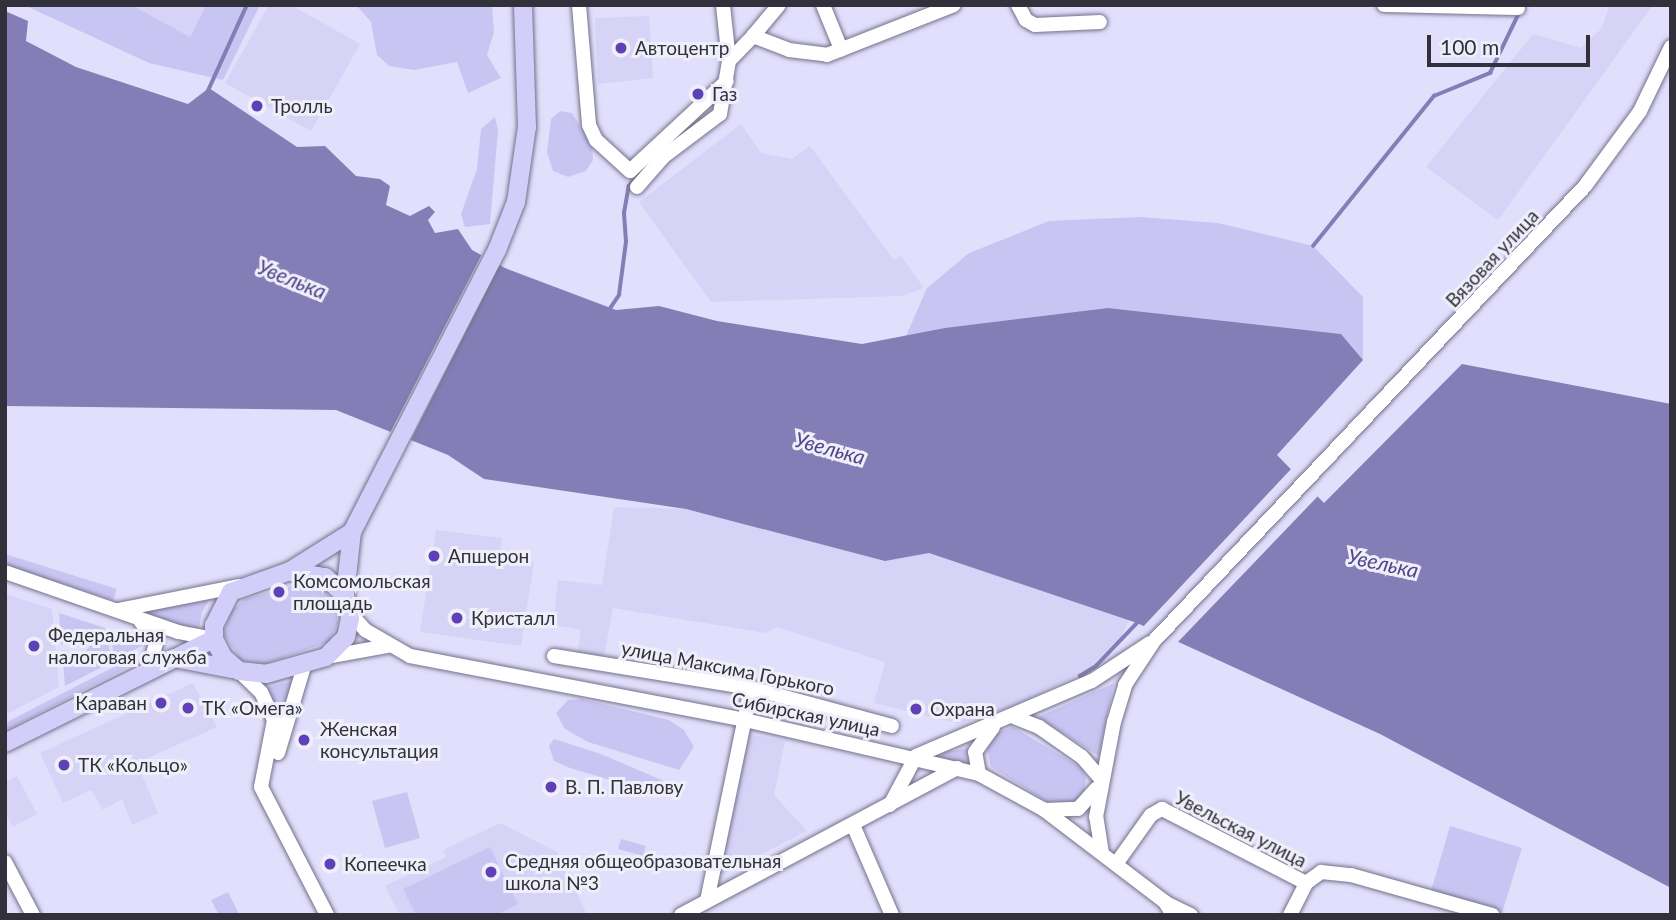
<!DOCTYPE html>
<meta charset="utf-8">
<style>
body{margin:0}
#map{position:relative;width:1676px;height:920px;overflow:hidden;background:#e2dffc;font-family:Lato,sans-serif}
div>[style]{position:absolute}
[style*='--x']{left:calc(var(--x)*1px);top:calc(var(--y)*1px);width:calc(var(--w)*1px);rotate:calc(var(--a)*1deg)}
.built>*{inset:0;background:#d6d3f7}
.green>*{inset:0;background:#c9c5f2}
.water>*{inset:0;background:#857eb6}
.pier>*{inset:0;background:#e2dffc}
.stream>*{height:3.5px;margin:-1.75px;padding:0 1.75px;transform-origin:1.75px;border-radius:1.75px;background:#857eb6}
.roads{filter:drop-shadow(0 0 2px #73718a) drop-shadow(0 0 2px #73718a)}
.minor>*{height:14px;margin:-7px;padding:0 7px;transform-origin:7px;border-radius:7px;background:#fff}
.major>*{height:18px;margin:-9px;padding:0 9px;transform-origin:9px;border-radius:9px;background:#d3cdfa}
.dots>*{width:19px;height:19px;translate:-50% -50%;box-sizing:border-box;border:4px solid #efeffa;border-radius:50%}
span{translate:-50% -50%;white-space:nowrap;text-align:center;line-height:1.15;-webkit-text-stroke:6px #efeffa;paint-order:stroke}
.poi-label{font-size:19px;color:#31303b}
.left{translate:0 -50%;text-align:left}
.right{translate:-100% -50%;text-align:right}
.street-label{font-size:19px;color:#31303b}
.water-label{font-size:21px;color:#51448b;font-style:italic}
.frame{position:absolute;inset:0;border:7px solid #31303b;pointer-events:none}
.scale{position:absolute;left:1427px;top:35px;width:163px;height:32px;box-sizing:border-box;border:4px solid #31303b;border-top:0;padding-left:9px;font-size:21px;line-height:24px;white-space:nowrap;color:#31303b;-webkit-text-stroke:5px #efeffa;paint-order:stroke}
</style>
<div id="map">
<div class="built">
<div style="clip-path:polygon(132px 5px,206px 5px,190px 37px)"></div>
<div style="clip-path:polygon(269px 5px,291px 5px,360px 44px,311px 131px,225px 83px)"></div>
<div style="clip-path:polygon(1610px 5px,1653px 5px,1498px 220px,1426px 167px,1533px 34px,1581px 48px,1601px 29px)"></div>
<div style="clip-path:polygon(649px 16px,653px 78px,598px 84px,595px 18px)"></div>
<div style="clip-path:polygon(741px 124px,761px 153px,792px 159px,810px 146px,894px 260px,901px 256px,924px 288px,901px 296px,711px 302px,639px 202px)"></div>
<div style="clip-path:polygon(614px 507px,686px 509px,885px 561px,929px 553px,1129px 620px,1120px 639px,1086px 671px,1017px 704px,960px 724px,874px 703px,885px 662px,777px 627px,765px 633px,613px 608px,603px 660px,577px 656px,581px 630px,553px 625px,558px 580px,602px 585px)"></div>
<div style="clip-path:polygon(436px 530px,502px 538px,499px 557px,534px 562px,521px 646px,420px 632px)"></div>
<div style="clip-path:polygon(5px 594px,52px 609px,59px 687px,5px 715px)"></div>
<div style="clip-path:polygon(193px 683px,217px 727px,137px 763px,158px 813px,132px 825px,122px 799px,103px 810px,91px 790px,63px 803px,40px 753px)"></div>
<div style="clip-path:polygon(748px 734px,785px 741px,774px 795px,807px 831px,715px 878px)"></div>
<div style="clip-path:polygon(17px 776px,37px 814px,13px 827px,5px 813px,5px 782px)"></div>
<div style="clip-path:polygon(500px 823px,557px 852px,587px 915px,400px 915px,385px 886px,446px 857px,443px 850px)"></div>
</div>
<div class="green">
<div style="clip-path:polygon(24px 5px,132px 5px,190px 37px,206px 5px,260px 5px,223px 80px,149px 63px)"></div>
<div style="clip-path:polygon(356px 5px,492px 5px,494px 32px,487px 55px,501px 78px,468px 93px,457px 62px,414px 70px,389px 66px,377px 55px,371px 22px)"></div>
<div style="clip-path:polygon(560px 111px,572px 113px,592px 146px,593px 160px,586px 171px,568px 177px,553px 171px,547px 152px,551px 119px)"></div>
<div style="clip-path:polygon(495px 117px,498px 130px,490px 224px,465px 227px,461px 214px,477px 169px,481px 129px)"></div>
<div style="clip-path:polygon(1140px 217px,1218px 223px,1313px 246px,1363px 297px,1363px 360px,1341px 334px,1108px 308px,906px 336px,927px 288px,969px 253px,1049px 221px)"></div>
<div style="clip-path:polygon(5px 554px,117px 589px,113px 600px,5px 566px)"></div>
<div style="clip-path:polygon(302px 583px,321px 587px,335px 602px,338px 623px,329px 642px,264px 664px,240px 660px,224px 634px,230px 612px,245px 599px)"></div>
<div style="clip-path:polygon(214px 592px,202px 612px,198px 635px,135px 614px)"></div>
<div style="clip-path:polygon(59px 613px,105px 628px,107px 641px,90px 642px,80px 634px,61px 645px)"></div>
<div style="clip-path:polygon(109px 629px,147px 643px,115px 660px)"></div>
<div style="clip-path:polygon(109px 645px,112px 662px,65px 686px,62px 650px,80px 657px,90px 646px)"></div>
<div style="clip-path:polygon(131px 658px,134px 664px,5px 731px,5px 723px)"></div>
<div style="clip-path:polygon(296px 680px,282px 720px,279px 706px,261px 689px)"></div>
<div style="clip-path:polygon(1114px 683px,1099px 756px,1038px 717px)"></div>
<div style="clip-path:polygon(582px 699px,669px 720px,684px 730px,694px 747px,679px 770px,588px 742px,565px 729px,556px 713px,568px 700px)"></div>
<div style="clip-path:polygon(1013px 727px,1082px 768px,1086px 778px,1083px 798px,1074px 805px,1056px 807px,991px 767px,986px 745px,991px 735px)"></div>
<div style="clip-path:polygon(554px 739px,601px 754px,666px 782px,654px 793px,570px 768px,554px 761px,549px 746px)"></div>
<div style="clip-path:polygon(969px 748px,972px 766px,940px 757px,944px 752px)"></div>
<div style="clip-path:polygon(407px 792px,420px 838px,385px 848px,372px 801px)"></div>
<div style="clip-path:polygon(1450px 826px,1522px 848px,1502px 913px,1431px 891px)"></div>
<div style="clip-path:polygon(621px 839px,646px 846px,643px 856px,618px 849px)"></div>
<div style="clip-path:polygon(490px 847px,518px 904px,496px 915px,416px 915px,403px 889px)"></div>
<div style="clip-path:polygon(228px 892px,239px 914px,238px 915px,219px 915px,211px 900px)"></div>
</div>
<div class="water">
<div style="clip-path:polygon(5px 11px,28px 21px,26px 41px,76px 67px,188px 104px,209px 88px,297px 147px,325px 146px,356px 176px,380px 179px,390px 186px,386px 205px,410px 216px,429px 206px,435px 212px,428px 220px,435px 233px,458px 229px,472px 250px,505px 268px,616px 310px,659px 306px,717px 321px,862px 344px,945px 328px,1108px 308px,1341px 334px,1363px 360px,1277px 455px,1324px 503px,1462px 364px,1671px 404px,1671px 888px,1380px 734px,1137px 623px,929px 553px,885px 561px,686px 509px,484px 479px,448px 455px,336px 410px,5px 406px)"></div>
</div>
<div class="pier">
<div style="clip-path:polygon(483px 252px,501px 262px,410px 442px,390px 433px)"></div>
<div style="clip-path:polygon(1292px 468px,1318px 496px,1175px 645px,1141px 629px)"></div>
</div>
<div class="stream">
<div style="--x:207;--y:93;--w:97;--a:-65.6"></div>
<div style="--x:1313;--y:246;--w:193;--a:-51.1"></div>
<div style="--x:1434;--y:96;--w:61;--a:-22.3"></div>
<div style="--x:1490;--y:73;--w:69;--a:-64.2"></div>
<div style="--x:609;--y:310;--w:18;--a:-56"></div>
<div style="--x:619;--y:295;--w:53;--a:-82.5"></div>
<div style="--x:626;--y:242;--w:29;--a:-94"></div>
<div style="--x:624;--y:213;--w:27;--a:-80"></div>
<div style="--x:629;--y:186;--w:8;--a:-50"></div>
<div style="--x:1084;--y:681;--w:6;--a:-129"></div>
<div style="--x:1080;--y:676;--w:19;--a:-32"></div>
<div style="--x:1096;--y:666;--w:61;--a:-46.3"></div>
</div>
<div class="roads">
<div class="minor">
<div style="--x:579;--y:5;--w:120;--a:85.2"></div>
<div style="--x:589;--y:125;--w:17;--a:65"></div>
<div style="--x:596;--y:140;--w:46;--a:42.4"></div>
<div style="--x:630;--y:171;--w:132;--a:-42.9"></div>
<div style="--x:723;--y:5;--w:56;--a:83.9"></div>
<div style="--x:823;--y:5;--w:48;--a:67.8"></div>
<div style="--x:1018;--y:5;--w:17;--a:62"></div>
<div style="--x:1026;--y:20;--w:10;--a:29"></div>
<div style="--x:1035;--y:25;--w:65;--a:-2.6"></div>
<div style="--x:1384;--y:5;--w:134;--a:1.3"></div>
<div style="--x:753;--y:36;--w:40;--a:-50"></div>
<div style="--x:637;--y:187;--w:40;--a:-49"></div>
<div style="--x:663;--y:157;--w:71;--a:-37"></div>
<div style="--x:720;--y:114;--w:54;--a:-80.4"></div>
<div style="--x:729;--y:61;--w:35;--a:-46"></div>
<div style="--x:753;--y:36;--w:39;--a:21"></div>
<div style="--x:789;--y:50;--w:38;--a:7"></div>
<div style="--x:827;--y:55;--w:136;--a:-21.5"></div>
<div style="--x:5;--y:572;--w:183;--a:19.1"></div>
<div style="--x:178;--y:632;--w:37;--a:11"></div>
<div style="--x:118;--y:610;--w:123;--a:-11.2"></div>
<div style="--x:349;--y:612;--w:24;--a:48"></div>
<div style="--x:365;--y:630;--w:52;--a:30"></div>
<div style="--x:410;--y:656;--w:341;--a:10.8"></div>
<div style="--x:745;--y:720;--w:240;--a:13"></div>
<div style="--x:979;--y:774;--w:73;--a:28.7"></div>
<div style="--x:1043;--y:809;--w:153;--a:37.3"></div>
<div style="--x:1165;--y:902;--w:15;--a:58"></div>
<div style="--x:141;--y:622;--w:26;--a:54"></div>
<div style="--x:156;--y:643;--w:30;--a:105"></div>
<div style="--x:554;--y:656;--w:200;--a:9.2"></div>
<div style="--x:751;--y:688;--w:146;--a:15.1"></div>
<div style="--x:326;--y:657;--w:63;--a:-10.1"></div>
<div style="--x:239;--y:671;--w:30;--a:44"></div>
<div style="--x:261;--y:692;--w:31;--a:65"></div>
<div style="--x:274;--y:720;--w:68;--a:101"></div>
<div style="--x:261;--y:787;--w:144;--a:62.7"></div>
<div style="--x:1014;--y:717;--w:27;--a:22"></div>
<div style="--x:1039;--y:727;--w:52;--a:34.9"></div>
<div style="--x:1082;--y:757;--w:28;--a:49"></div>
<div style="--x:278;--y:753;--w:94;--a:-73.3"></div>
<div style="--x:979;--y:774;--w:22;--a:-100"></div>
<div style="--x:975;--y:752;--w:31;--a:-54"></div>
<div style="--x:890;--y:805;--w:55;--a:-62"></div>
<div style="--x:916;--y:756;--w:191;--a:-23.1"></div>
<div style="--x:1092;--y:681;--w:69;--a:-33.2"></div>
<div style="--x:1044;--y:810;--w:34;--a:-2"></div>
<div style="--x:1078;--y:809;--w:28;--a:-48"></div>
<div style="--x:853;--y:825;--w:98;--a:66.6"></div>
<div style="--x:1102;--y:853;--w:36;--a:-99"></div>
<div style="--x:1096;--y:817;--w:97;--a:-79.3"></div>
<div style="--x:1114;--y:722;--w:39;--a:-73"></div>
<div style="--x:1125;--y:685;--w:53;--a:-56.6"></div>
<div style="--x:1154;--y:641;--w:627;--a:-46.55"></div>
<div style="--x:1585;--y:186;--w:93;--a:-53.7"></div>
<div style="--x:1640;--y:111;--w:71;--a:-64.2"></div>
<div style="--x:5;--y:862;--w:60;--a:62.2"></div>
<div style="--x:1116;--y:864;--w:60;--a:-54.5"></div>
<div style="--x:1151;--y:815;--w:13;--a:-29"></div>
<div style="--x:1162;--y:809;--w:162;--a:27.2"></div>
<div style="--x:1306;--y:883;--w:19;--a:-36"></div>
<div style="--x:1321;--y:872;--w:30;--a:6"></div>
<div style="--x:1351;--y:875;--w:147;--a:15.8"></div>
<div style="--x:707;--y:901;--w:217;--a:-78.3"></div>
<div style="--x:1166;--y:903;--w:28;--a:26"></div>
<div style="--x:681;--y:915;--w:313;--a:-28"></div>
<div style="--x:1290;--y:915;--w:36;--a:-63"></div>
</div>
<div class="major">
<div style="--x:352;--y:532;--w:73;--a:147.8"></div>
<div style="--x:290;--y:571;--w:63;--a:160.4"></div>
<div style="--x:231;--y:592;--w:37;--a:117"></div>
<div style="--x:214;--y:625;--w:14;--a:90"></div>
<div style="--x:214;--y:639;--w:20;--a:63"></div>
<div style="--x:223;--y:657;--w:21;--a:41"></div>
<div style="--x:239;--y:671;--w:27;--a:6"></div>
<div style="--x:266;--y:674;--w:62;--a:-15.8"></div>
<div style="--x:326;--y:657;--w:28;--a:-45"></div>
<div style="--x:346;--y:637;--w:19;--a:-78"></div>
<div style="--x:350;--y:618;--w:24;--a:-102"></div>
<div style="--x:345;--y:595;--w:63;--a:-83.7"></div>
<div style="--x:352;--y:532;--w:317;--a:-62.8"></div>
<div style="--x:497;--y:250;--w:52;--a:-68.4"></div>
<div style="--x:516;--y:202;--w:76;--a:-81.7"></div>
<div style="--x:527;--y:127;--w:122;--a:-91.9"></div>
<div style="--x:290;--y:571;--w:36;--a:10"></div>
<div style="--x:325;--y:577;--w:27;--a:42"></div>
<div style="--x:174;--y:658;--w:60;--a:10.6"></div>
<div style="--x:5;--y:743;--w:233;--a:-26.5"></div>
</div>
</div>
<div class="dots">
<div style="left:621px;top:48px;background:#5e40b9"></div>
<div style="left:698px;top:94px;background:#5e40b9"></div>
<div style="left:257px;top:106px;background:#5e40b9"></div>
<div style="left:434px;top:556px;background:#5e40b9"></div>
<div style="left:279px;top:592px;background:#5e40b9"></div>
<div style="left:457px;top:618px;background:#5e40b9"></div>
<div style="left:34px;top:646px;background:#5e40b9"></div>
<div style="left:161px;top:703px;background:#5e40b9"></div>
<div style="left:188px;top:708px;background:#5e40b9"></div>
<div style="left:916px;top:709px;background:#5e40b9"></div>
<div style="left:304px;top:740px;background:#5e40b9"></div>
<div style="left:64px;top:765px;background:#5e40b9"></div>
<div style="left:551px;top:787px;background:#5e40b9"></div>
<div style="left:330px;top:864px;background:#5e40b9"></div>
<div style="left:491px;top:872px;background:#5e40b9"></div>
</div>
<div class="poi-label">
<span class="left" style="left:635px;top:48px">Автоцентр</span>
<span class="left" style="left:712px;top:94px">Газ</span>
<span class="left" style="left:271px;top:106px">Тролль</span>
<span class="left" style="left:448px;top:556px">Апшерон</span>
<span class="left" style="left:293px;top:592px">Комсомольская<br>площадь</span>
<span class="left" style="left:471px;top:618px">Кристалл</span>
<span class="left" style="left:48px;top:646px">Федеральная<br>налоговая служба</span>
<span class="right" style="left:147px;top:703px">Караван</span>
<span class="left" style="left:202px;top:708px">ТК «Омега»</span>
<span class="left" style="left:930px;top:709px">Охрана</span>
<span class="left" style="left:320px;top:740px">Женская<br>консультация</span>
<span class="left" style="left:78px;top:765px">ТК «Кольцо»</span>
<span class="left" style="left:565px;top:787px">В. П. Павлову</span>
<span class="left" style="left:505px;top:872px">Средняя общеобразовательная<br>школа №3</span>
<span class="left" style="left:344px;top:864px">Копеечка</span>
</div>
<div class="street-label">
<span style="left:1492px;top:258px;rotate:-47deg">Вязовая улица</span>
<span style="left:728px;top:668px;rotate:11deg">улица Максима Горького</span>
<span style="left:806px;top:714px;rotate:12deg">Сибирская улица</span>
<span style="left:1241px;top:829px;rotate:27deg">Увельская улица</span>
</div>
<div class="water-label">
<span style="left:292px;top:279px;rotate:22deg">Увелька</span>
<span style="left:830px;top:448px;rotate:15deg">Увелька</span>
<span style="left:1383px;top:563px;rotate:12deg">Увелька</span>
</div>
<div class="frame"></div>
<div class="scale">100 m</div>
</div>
